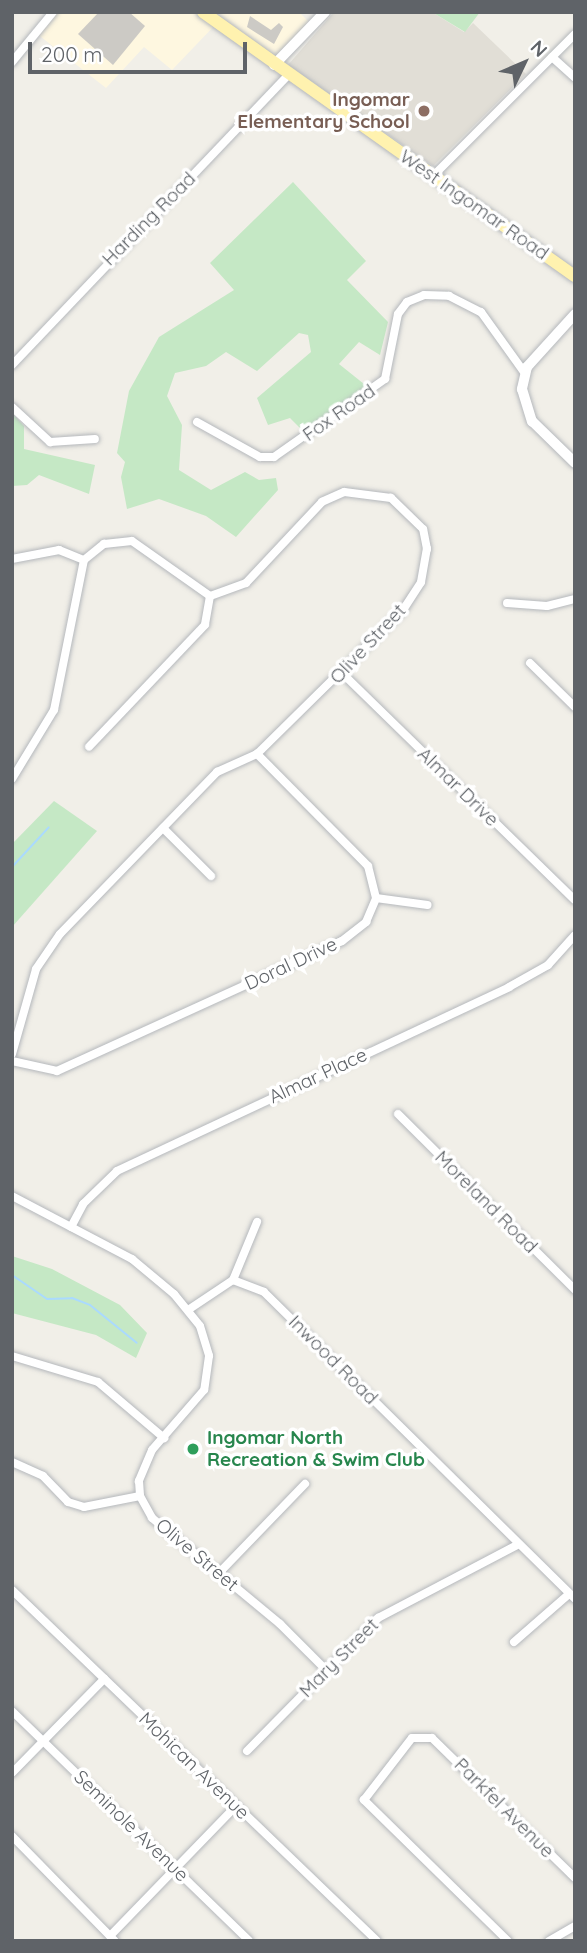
<!DOCTYPE html>
<style>
body{margin:0}
#map{position:relative;width:587px;height:1953px;overflow:hidden;background:#f1efe8;font-family:Quicksand,sans-serif}
div>[style]{position:absolute}
[style*='--x']{left:calc(var(--x)*1px);top:calc(var(--y)*1px);width:calc(var(--w)*1px);rotate:calc(var(--a)*1deg)}
.commercial>*{inset:0;background:#fef7e0}
.education>*{inset:0;background:#e1ded6}
.green>*{inset:0;background:#c5e8c5}
.stream>*{height:2px;margin:-1px;padding:0 1px;transform-origin:1px;border-radius:1px;background:#aadaff}
.building>*{inset:0;background:#cccac5}
.roads{filter:drop-shadow(0 0 2px #b5b8bc) drop-shadow(0 0 2px #b5b8bc)}
.minor>*{height:8px;margin:-4px;padding:0 4px;transform-origin:4px;border-radius:4px;background:#fff}
.tertiary>*{height:10px;margin:-5px;padding:0 5px;transform-origin:5px;border-radius:5px;background:#fff}
.primary>*{height:12px;margin:-6px;padding:0 6px;transform-origin:6px;border-radius:6px;background:#fff2af}
.dots>*{width:19px;height:19px;translate:-50% -50%;box-sizing:border-box;border:4px solid #fff;border-radius:50%}
span{translate:-50% -50%;white-space:nowrap;text-align:center;line-height:1.15;-webkit-text-stroke:7px #fff;paint-order:stroke}
.education-label{font-size:19px;color:#785e54;font-weight:700}
.right{translate:-100% -50%;text-align:right}
.street-label{font-size:19px;color:#5f6368}
.leisure-label{font-size:19px;color:#27864d;font-weight:700}
.left{translate:0 -50%;text-align:left}
.frame{position:absolute;inset:0;border:14px solid #5f6368;pointer-events:none}
.north{position:absolute;left:489px;top:28px;width:70px;height:70px;-webkit-text-stroke:5px #fff;paint-order:stroke;rotate:46deg;font-size:19px;font-weight:700;line-height:28px;text-align:center;color:#5f6368}
.north::after{content:'';display:block;margin:auto;width:24px;height:32px;background:#5f6368;clip-path:polygon(50% 0,100% 100%,50% 72%,0 100%)}
.scale{position:absolute;left:28px;top:42px;width:219px;height:32px;box-sizing:border-box;border:4px solid #5f6368;border-top:0;padding-left:9px;font-size:21px;line-height:24px;white-space:nowrap;color:#5f6368;-webkit-text-stroke:5px #fff;paint-order:stroke}
</style>
<div id="map">
<div class="commercial">
<div style="clip-path:polygon(53px 12px,203px 12px,217px 23px,172px 70px,144px 47px,106px 88px,36px 33px)"></div>
<div style="clip-path:polygon(211px 12px,299px 12px,309px 22px,274px 57px)"></div>
</div>
<div class="education">
<div style="clip-path:polygon(334px 12px,432px 12px,464px 32px,473px 23px,526px 74px,433px 166px,288px 65px)"></div>
</div>
<div class="green">
<div style="clip-path:polygon(432px 12px,480px 12px,465px 32px)"></div>
<div style="clip-path:polygon(293px 182px,366px 261px,347px 280px,388px 322px,380px 355px,359px 342px,339px 364px,369px 388px,303px 431px,290px 418px,268px 425px,257px 398px,311px 352px,308px 335px,299px 333px,257px 371px,226px 352px,206px 366px,175px 373px,167px 396px,182px 425px,179px 470px,211px 490px,245px 472px,259px 480px,276px 478px,278px 490px,236px 537px,206px 516px,159px 499px,127px 509px,121px 477px,125px 462px,117px 453px,129px 391px,159px 337px,234px 290px,210px 263px)"></div>
<div style="clip-path:polygon(12px 413px,24px 426px,24px 449px,95px 465px,89px 494px,39px 475px,27px 485px,12px 486px)"></div>
<div style="clip-path:polygon(54px 801px,97px 831px,12px 927px,12px 844px)"></div>
<div style="clip-path:polygon(12px 1256px,52px 1269px,120px 1305px,147px 1333px,136px 1358px,96px 1335px,12px 1313px)"></div>
</div>
<div class="stream">
<div style="--x:12;--y:867;--w:54;--a:-47.2"></div>
<div style="--x:12;--y:1275;--w:42;--a:34.4"></div>
<div style="--x:47;--y:1299;--w:25;--a:-2"></div>
<div style="--x:72;--y:1298;--w:19;--a:21"></div>
<div style="--x:90;--y:1305;--w:60;--a:39"></div>
</div>
<div class="building">
<div style="clip-path:polygon(99px 12px,129px 12px,145px 26px,113px 65px,78px 34px)"></div>
<div style="clip-path:polygon(250px 16px,271px 30px,279px 23px,283px 27px,274px 44px,247px 27px)"></div>
</div>
<div class="roads">
<div class="minor">
<div style="--x:552;--y:57;--w:31;--a:42"></div>
<div style="--x:12;--y:62;--w:65;--a:-50.6"></div>
<div style="--x:433;--y:176;--w:201;--a:-45"></div>
<div style="--x:12;--y:365;--w:400;--a:-46.4"></div>
<div style="--x:12;--y:407;--w:52;--a:42.6"></div>
<div style="--x:50;--y:442;--w:45;--a:-3.8"></div>
<div style="--x:197;--y:422;--w:72;--a:29.1"></div>
<div style="--x:260;--y:457;--w:14;--a:0"></div>
<div style="--x:274;--y:457;--w:136;--a:-35.1"></div>
<div style="--x:385;--y:379;--w:66;--a:-78.7"></div>
<div style="--x:398;--y:314;--w:15;--a:-53"></div>
<div style="--x:407;--y:302;--w:18;--a:-22"></div>
<div style="--x:424;--y:295;--w:25;--a:2"></div>
<div style="--x:449;--y:296;--w:36;--a:27"></div>
<div style="--x:481;--y:312;--w:74;--a:54.4"></div>
<div style="--x:12;--y:559;--w:48;--a:-10.8"></div>
<div style="--x:59;--y:550;--w:27;--a:22"></div>
<div style="--x:84;--y:560;--w:26;--a:-39"></div>
<div style="--x:104;--y:544;--w:28;--a:-6"></div>
<div style="--x:132;--y:541;--w:95;--a:35.2"></div>
<div style="--x:507;--y:603;--w:40;--a:4.3"></div>
<div style="--x:547;--y:606;--w:29;--a:-14"></div>
<div style="--x:530;--y:663;--w:63;--a:44.4"></div>
<div style="--x:342;--y:673;--w:325;--a:44.3"></div>
<div style="--x:12;--y:779;--w:81;--a:-58.7"></div>
<div style="--x:54;--y:710;--w:153;--a:-78.7"></div>
<div style="--x:163;--y:828;--w:68;--a:45"></div>
<div style="--x:376;--y:898;--w:52;--a:7.7"></div>
<div style="--x:12;--y:1054;--w:88;--a:-74.2"></div>
<div style="--x:36;--y:969;--w:42;--a:-55.6"></div>
<div style="--x:60;--y:934;--w:226;--a:-45.9"></div>
<div style="--x:217;--y:772;--w:44;--a:-24.2"></div>
<div style="--x:257;--y:754;--w:205;--a:-44.6"></div>
<div style="--x:403;--y:610;--w:33;--a:-57"></div>
<div style="--x:421;--y:582;--w:34;--a:-80"></div>
<div style="--x:427;--y:549;--w:20;--a:-101"></div>
<div style="--x:423;--y:529;--w:45;--a:-135.9"></div>
<div style="--x:391;--y:498;--w:47;--a:-172.7"></div>
<div style="--x:344;--y:492;--w:24;--a:156"></div>
<div style="--x:322;--y:502;--w:111;--a:133.2"></div>
<div style="--x:246;--y:583;--w:38;--a:160"></div>
<div style="--x:210;--y:596;--w:29;--a:100"></div>
<div style="--x:205;--y:625;--w:168;--a:133.6"></div>
<div style="--x:12;--y:1061;--w:46;--a:12.5"></div>
<div style="--x:57;--y:1071;--w:313;--a:-24.5"></div>
<div style="--x:342;--y:941;--w:31;--a:-38"></div>
<div style="--x:366;--y:922;--w:26;--a:-67"></div>
<div style="--x:376;--y:898;--w:33;--a:-104"></div>
<div style="--x:368;--y:866;--w:158;--a:-134.7"></div>
<div style="--x:398;--y:1114;--w:250;--a:44.8"></div>
<div style="--x:12;--y:1196;--w:136;--a:27.7"></div>
<div style="--x:132;--y:1259;--w:55;--a:39.8"></div>
<div style="--x:174;--y:1294;--w:41;--a:50.9"></div>
<div style="--x:200;--y:1326;--w:31;--a:73"></div>
<div style="--x:209;--y:1356;--w:34;--a:98"></div>
<div style="--x:204;--y:1390;--w:79;--a:130.9"></div>
<div style="--x:152;--y:1450;--w:34;--a:113"></div>
<div style="--x:139;--y:1481;--w:15;--a:86"></div>
<div style="--x:140;--y:1496;--w:25;--a:61"></div>
<div style="--x:152;--y:1518;--w:166;--a:39.6"></div>
<div style="--x:280;--y:1624;--w:65;--a:45"></div>
<div style="--x:71;--y:1227;--w:26;--a:-62"></div>
<div style="--x:83;--y:1204;--w:47;--a:-44.1"></div>
<div style="--x:117;--y:1171;--w:433;--a:-25.1"></div>
<div style="--x:509;--y:987;--w:45;--a:-29.4"></div>
<div style="--x:548;--y:965;--w:40;--a:-48"></div>
<div style="--x:233;--y:1280;--w:33;--a:21"></div>
<div style="--x:264;--y:1292;--w:437;--a:44.6"></div>
<div style="--x:188;--y:1310;--w:54;--a:-33.7"></div>
<div style="--x:233;--y:1280;--w:63;--a:-67.5"></div>
<div style="--x:12;--y:1356;--w:90;--a:16.8"></div>
<div style="--x:98;--y:1382;--w:87;--a:40.3"></div>
<div style="--x:12;--y:1462;--w:34;--a:24"></div>
<div style="--x:43;--y:1476;--w:36;--a:46"></div>
<div style="--x:68;--y:1502;--w:17;--a:17"></div>
<div style="--x:84;--y:1507;--w:57;--a:-11.1"></div>
<div style="--x:219;--y:1573;--w:124;--a:-46"></div>
<div style="--x:12;--y:1590;--w:506;--a:43.88"></div>
<div style="--x:514;--y:1642;--w:73;--a:-41.1"></div>
<div style="--x:12;--y:1711;--w:330;--a:44.1"></div>
<div style="--x:247;--y:1751;--w:187;--a:-45.4"></div>
<div style="--x:378;--y:1618;--w:159;--a:-27.7"></div>
<div style="--x:12;--y:1773;--w:132;--a:-45.6"></div>
<div style="--x:12;--y:1836;--w:147;--a:45.6"></div>
<div style="--x:110;--y:1936;--w:181;--a:-45.9"></div>
<div style="--x:508;--y:1941;--w:202;--a:-135.6"></div>
<div style="--x:364;--y:1800;--w:78;--a:-52.3"></div>
<div style="--x:412;--y:1738;--w:20;--a:0"></div>
<div style="--x:432;--y:1738;--w:200;--a:44.4"></div>
<div style="--x:549;--y:1941;--w:30;--a:-30"></div>
</div>
<div class="tertiary">
<div style="--x:274;--y:65;--w:74;--a:-46.1"></div>
<div style="--x:575;--y:314;--w:72;--a:132.2"></div>
<div style="--x:527;--y:367;--w:23;--a:103"></div>
<div style="--x:522;--y:389;--w:34;--a:73"></div>
<div style="--x:532;--y:421;--w:60;--a:44.3"></div>
</div>
<div class="primary">
<div style="--x:203;--y:12;--w:456;--a:35.4"></div>
</div>
</div>
<div class="dots">
<div style="left:424px;top:111px;background:#8d6e63"></div>
<div style="left:193px;top:1449px;background:#2e9e5b"></div>
</div>
<div class="education-label">
<span class="right" style="left:410px;top:111px">Ingomar<br>Elementary School</span>
</div>
<div class="street-label">
<span style="left:474px;top:205px;rotate:35deg">West Ingomar Road</span>
<span style="left:149px;top:219px;rotate:-45deg">Harding Road</span>
<span style="left:339px;top:413px;rotate:-35deg">Fox Road</span>
<span style="left:368px;top:644px;rotate:-47deg">Olive Street</span>
<span style="left:458px;top:787px;rotate:44deg">Almar Drive</span>
<span style="left:291px;top:964px;rotate:-25deg">Doral Drive</span>
<span style="left:318px;top:1076px;rotate:-25deg">Almar Place</span>
<span style="left:486px;top:1202px;rotate:45deg">Moreland Road</span>
<span style="left:333px;top:1360px;rotate:45deg">Inwood Road</span>
<span style="left:197px;top:1555px;rotate:40deg">Olive Street</span>
<span style="left:339px;top:1658px;rotate:-45deg">Mary Street</span>
<span style="left:194px;top:1766px;rotate:44deg">Mohican Avenue</span>
<span style="left:504px;top:1808px;rotate:45deg">Parkfel Avenue</span>
<span style="left:131px;top:1826px;rotate:44deg">Seminole Avenue</span>
</div>
<div class="leisure-label">
<span class="left" style="left:207px;top:1449px">Ingomar North<br>Recreation &amp; Swim Club</span>
</div>
<div class="frame"></div>
<div class="north">N</div>
<div class="scale">200 m</div>
</div>
